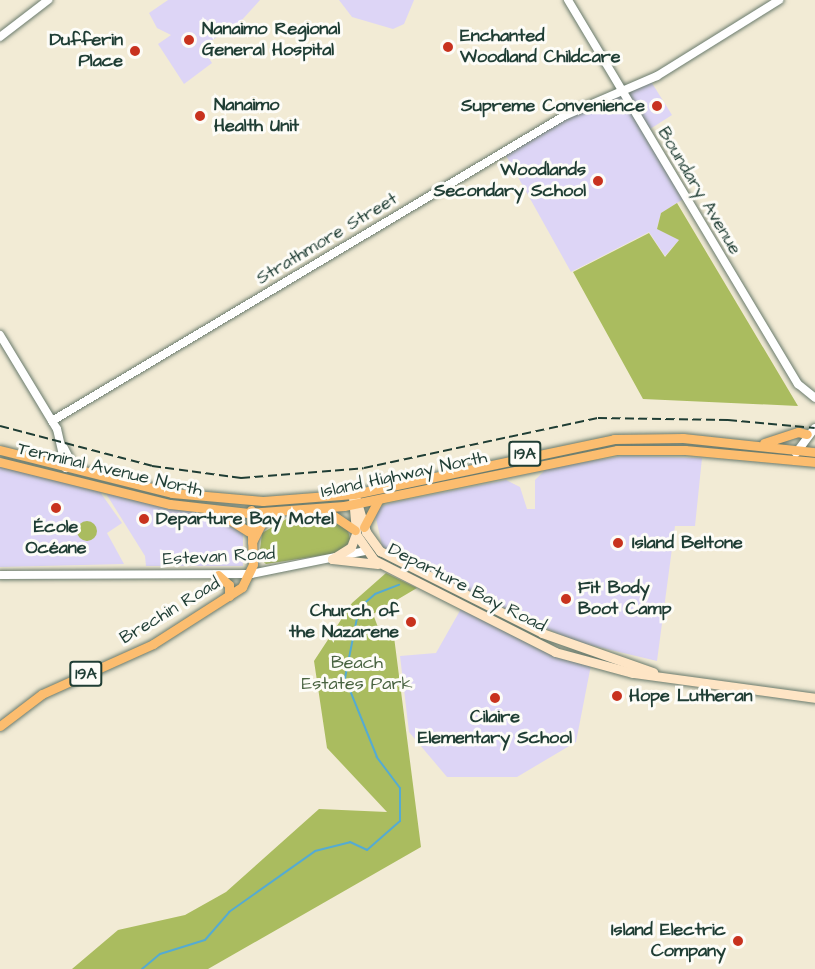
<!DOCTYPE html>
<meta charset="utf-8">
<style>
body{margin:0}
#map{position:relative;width:815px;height:969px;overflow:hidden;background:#f2ebd5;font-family:"Architects Daughter",sans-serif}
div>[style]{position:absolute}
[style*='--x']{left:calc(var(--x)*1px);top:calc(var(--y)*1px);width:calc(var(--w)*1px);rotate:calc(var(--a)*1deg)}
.built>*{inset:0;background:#ddd5f6}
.green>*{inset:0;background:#aabc5f}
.round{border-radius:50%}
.stream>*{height:2px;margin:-1px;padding:0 1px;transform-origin:1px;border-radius:1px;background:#55abd2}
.roads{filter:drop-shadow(0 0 2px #697a6c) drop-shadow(0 0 2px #697a6c)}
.tertiary>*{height:8px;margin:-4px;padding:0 4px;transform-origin:4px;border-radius:4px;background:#fff}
.secondary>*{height:9px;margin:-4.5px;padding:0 4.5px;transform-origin:4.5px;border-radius:4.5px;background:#fee5c5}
.primary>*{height:9px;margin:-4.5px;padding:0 4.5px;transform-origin:4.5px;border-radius:4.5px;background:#fcbd6f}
.rail>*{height:2px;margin-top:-1px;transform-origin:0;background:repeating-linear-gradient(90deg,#1f3d34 0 9px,transparent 0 13.5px)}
.dots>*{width:16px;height:16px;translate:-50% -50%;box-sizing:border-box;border:3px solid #fdfcf7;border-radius:50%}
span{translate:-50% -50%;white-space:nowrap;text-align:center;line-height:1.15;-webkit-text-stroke:6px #fdfcf7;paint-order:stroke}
.shield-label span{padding:2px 4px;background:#fdfcf7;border:2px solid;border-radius:4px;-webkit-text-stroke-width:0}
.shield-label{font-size:16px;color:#1f3d34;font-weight:700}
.poi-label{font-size:18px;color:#1f3d34;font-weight:700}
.left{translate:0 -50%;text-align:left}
.right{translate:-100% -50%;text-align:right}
.street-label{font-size:18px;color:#1f3d34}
.park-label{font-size:18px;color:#496341}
</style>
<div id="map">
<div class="built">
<div style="clip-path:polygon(168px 0,260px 0,241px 21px,202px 47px,212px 63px,184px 84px,158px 44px,171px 35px,157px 28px,149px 13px)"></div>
<div style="clip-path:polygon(339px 0,414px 0,404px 24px,393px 29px,352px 17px)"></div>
<div style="clip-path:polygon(650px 80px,672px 115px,647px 131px,624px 91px)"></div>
<div style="clip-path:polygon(622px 93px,685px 198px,661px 213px,657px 228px,679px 240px,665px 256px,649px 232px,571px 272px,504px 152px,564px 117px)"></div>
<div style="clip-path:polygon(623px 456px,702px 458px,695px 526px,675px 526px,657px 661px,573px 641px,383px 550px,374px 509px,391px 503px,506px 480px,520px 487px,527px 509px,535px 509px,535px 480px,547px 468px)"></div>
<div style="clip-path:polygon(0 466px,100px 492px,122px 523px,107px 533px,124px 564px,0 567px)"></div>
<div style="clip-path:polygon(105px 492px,235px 521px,243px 530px,243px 566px,146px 566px,145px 556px)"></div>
<div style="clip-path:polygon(462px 607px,591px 665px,576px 742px,517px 777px,447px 777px,409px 732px,400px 656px,436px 653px)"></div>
</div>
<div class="green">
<div style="clip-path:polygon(677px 203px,798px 406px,643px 399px,573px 272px,649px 233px,665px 257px,679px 240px,657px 229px,661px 213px)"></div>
<div style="clip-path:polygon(288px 518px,335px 519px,347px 527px,351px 542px,337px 553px,266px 564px,259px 558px,262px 533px)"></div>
<div class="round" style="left:77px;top:521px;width:20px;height:20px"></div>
<div style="clip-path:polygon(386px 573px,417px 588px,373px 614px,379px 630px,393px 629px,421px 847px,208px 969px,72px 969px,118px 930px,185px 915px,226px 892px,319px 809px,387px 812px,327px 748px,314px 661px,352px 603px)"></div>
</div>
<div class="stream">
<div style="--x:142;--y:969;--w:23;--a:-40"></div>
<div style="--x:160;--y:954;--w:47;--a:-17.3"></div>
<div style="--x:205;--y:940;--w:37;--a:-49"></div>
<div style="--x:229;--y:912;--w:105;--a:-35.3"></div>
<div style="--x:315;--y:851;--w:36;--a:-14"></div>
<div style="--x:350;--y:842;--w:19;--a:25"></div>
<div style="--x:367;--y:850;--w:44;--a:-41.3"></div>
<div style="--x:400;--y:821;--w:33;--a:-90"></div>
<div style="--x:400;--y:788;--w:39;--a:-127"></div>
<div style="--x:377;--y:757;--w:85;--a:-112.1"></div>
<div style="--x:345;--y:678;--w:71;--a:-78.7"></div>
<div style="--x:359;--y:608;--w:21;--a:-41"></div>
<div style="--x:375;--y:594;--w:26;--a:-21"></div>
</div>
<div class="roads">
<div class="tertiary">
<div style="--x:568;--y:0;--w:448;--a:59.1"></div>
<div style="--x:798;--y:384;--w:22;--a:39"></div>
<div style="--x:0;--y:37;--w:61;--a:-37.6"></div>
<div style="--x:0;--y:335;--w:110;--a:58.8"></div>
<div style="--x:57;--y:429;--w:40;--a:77"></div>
<div style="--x:52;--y:421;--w:596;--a:-30.78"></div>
<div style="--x:564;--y:116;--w:101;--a:-23.3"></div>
<div style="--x:657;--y:76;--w:144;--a:-31.9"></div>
<div style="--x:64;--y:448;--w:13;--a:63"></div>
<div style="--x:70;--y:460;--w:9;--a:117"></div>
<div style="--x:796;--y:453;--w:31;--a:-53"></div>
<div style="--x:0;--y:575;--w:251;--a:-0.2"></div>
<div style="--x:251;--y:574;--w:116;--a:-11.4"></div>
</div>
<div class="secondary">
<div style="--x:355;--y:496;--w:38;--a:73"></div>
<div style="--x:366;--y:532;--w:24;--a:54"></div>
<div style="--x:380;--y:551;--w:182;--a:26.8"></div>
<div style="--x:542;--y:633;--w:118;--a:19.4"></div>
<div style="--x:353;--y:497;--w:37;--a:85"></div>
<div style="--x:356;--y:534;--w:32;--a:55"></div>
<div style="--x:374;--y:560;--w:203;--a:26.9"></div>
<div style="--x:555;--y:652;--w:81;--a:15.1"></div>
<div style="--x:633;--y:673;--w:184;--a:7.8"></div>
<div style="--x:332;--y:559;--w:46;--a:6.2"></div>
<div style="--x:332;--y:559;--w:22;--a:-32"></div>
<div style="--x:351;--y:547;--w:14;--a:-69"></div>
</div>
<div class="primary">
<div style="--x:764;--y:443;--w:36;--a:-18"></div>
<div style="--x:798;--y:432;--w:9;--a:13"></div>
<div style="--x:0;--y:450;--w:177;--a:14"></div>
<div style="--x:172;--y:493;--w:91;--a:5"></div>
<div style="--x:263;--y:501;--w:91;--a:-4.4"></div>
<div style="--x:354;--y:494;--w:266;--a:-11.9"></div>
<div style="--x:614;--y:439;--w:69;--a:-0.8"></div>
<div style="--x:683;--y:438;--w:133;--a:6.1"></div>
<div style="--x:0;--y:462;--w:175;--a:13.9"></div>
<div style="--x:170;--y:504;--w:79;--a:6.6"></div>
<div style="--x:248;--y:513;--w:96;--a:-4.2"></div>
<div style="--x:344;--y:506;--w:279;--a:-11.6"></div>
<div style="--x:617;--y:450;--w:68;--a:0"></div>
<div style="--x:685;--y:450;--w:131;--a:5.3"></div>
<div style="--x:325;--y:510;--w:36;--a:34"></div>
<div style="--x:222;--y:515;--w:31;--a:32"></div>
<div style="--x:364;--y:527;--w:30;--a:-62"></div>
<div style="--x:252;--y:542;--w:20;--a:-63"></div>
<div style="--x:261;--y:524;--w:17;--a:-36"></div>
<div style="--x:218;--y:575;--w:15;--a:42"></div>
<div style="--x:229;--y:585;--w:11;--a:90"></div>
<div style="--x:0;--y:726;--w:53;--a:-37.3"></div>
<div style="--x:42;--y:694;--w:122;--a:-24.2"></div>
<div style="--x:153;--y:644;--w:106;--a:-32.6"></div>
<div style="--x:242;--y:587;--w:25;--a:-64"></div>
<div style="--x:253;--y:564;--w:54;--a:-92.1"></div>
</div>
</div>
<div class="rail">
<div style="--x:0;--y:426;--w:157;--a:14.7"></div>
<div style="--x:152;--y:466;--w:90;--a:7.7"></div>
<div style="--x:241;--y:478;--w:123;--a:-4.6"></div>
<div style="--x:364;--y:468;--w:239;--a:-12.1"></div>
<div style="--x:598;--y:418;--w:130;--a:0.9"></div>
<div style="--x:728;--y:420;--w:87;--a:5.3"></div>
</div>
<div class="dots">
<div style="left:189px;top:40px;background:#c8321e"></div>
<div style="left:448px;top:47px;background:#c8321e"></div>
<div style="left:135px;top:51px;background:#c8321e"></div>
<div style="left:657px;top:106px;background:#c8321e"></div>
<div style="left:200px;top:116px;background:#c8321e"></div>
<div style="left:598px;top:181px;background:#c8321e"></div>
<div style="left:56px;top:508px;background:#c8321e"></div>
<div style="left:144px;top:519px;background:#c8321e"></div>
<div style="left:618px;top:543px;background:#c8321e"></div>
<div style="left:566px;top:599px;background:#c8321e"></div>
<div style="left:411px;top:622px;background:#c8321e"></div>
<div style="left:617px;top:696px;background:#c8321e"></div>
<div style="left:495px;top:698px;background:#c8321e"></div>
<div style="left:738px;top:941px;background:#c8321e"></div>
</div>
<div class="shield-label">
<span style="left:525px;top:454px">19A</span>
<span style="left:86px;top:674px">19A</span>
</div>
<div class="poi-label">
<span class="left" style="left:202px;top:40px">Nanaimo Regional<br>General Hospital</span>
<span class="left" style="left:460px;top:47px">Enchanted<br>Woodland Childcare</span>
<span class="right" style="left:123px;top:51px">Dufferin<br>Place</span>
<span class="left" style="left:214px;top:116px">Nanaimo<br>Health Unit</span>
<span class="right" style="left:645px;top:106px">Supreme Convenience</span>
<span class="right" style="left:586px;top:181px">Woodlands<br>Secondary School</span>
<span class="left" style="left:156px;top:519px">Departure Bay Motel</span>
<span style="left:56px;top:538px">École<br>Océane</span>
<span class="left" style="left:632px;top:543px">Island Beltone</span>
<span class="left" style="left:578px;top:599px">Fit Body<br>Boot Camp</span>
<span class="right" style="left:399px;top:622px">Church of<br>the Nazarene</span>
<span class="left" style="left:629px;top:696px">Hope Lutheran</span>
<span style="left:495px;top:728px">Cilaire<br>Elementary School</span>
<span class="right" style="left:726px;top:941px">Island Electric<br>Company</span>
</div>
<div class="street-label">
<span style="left:699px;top:191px;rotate:59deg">Boundary Avenue</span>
<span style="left:327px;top:239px;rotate:-31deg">Strathmore Street</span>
<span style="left:110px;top:470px;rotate:13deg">Terminal Avenue North</span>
<span style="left:404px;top:475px;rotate:-12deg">Island Highway North</span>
<span style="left:219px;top:557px;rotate:-3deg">Estevan Road</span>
<span style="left:467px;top:588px;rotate:27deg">Departure Bay Road</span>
<span style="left:170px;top:611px;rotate:-31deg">Brechin Road</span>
</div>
<div class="park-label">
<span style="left:357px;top:674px">Beach<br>Estates Park</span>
</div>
</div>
